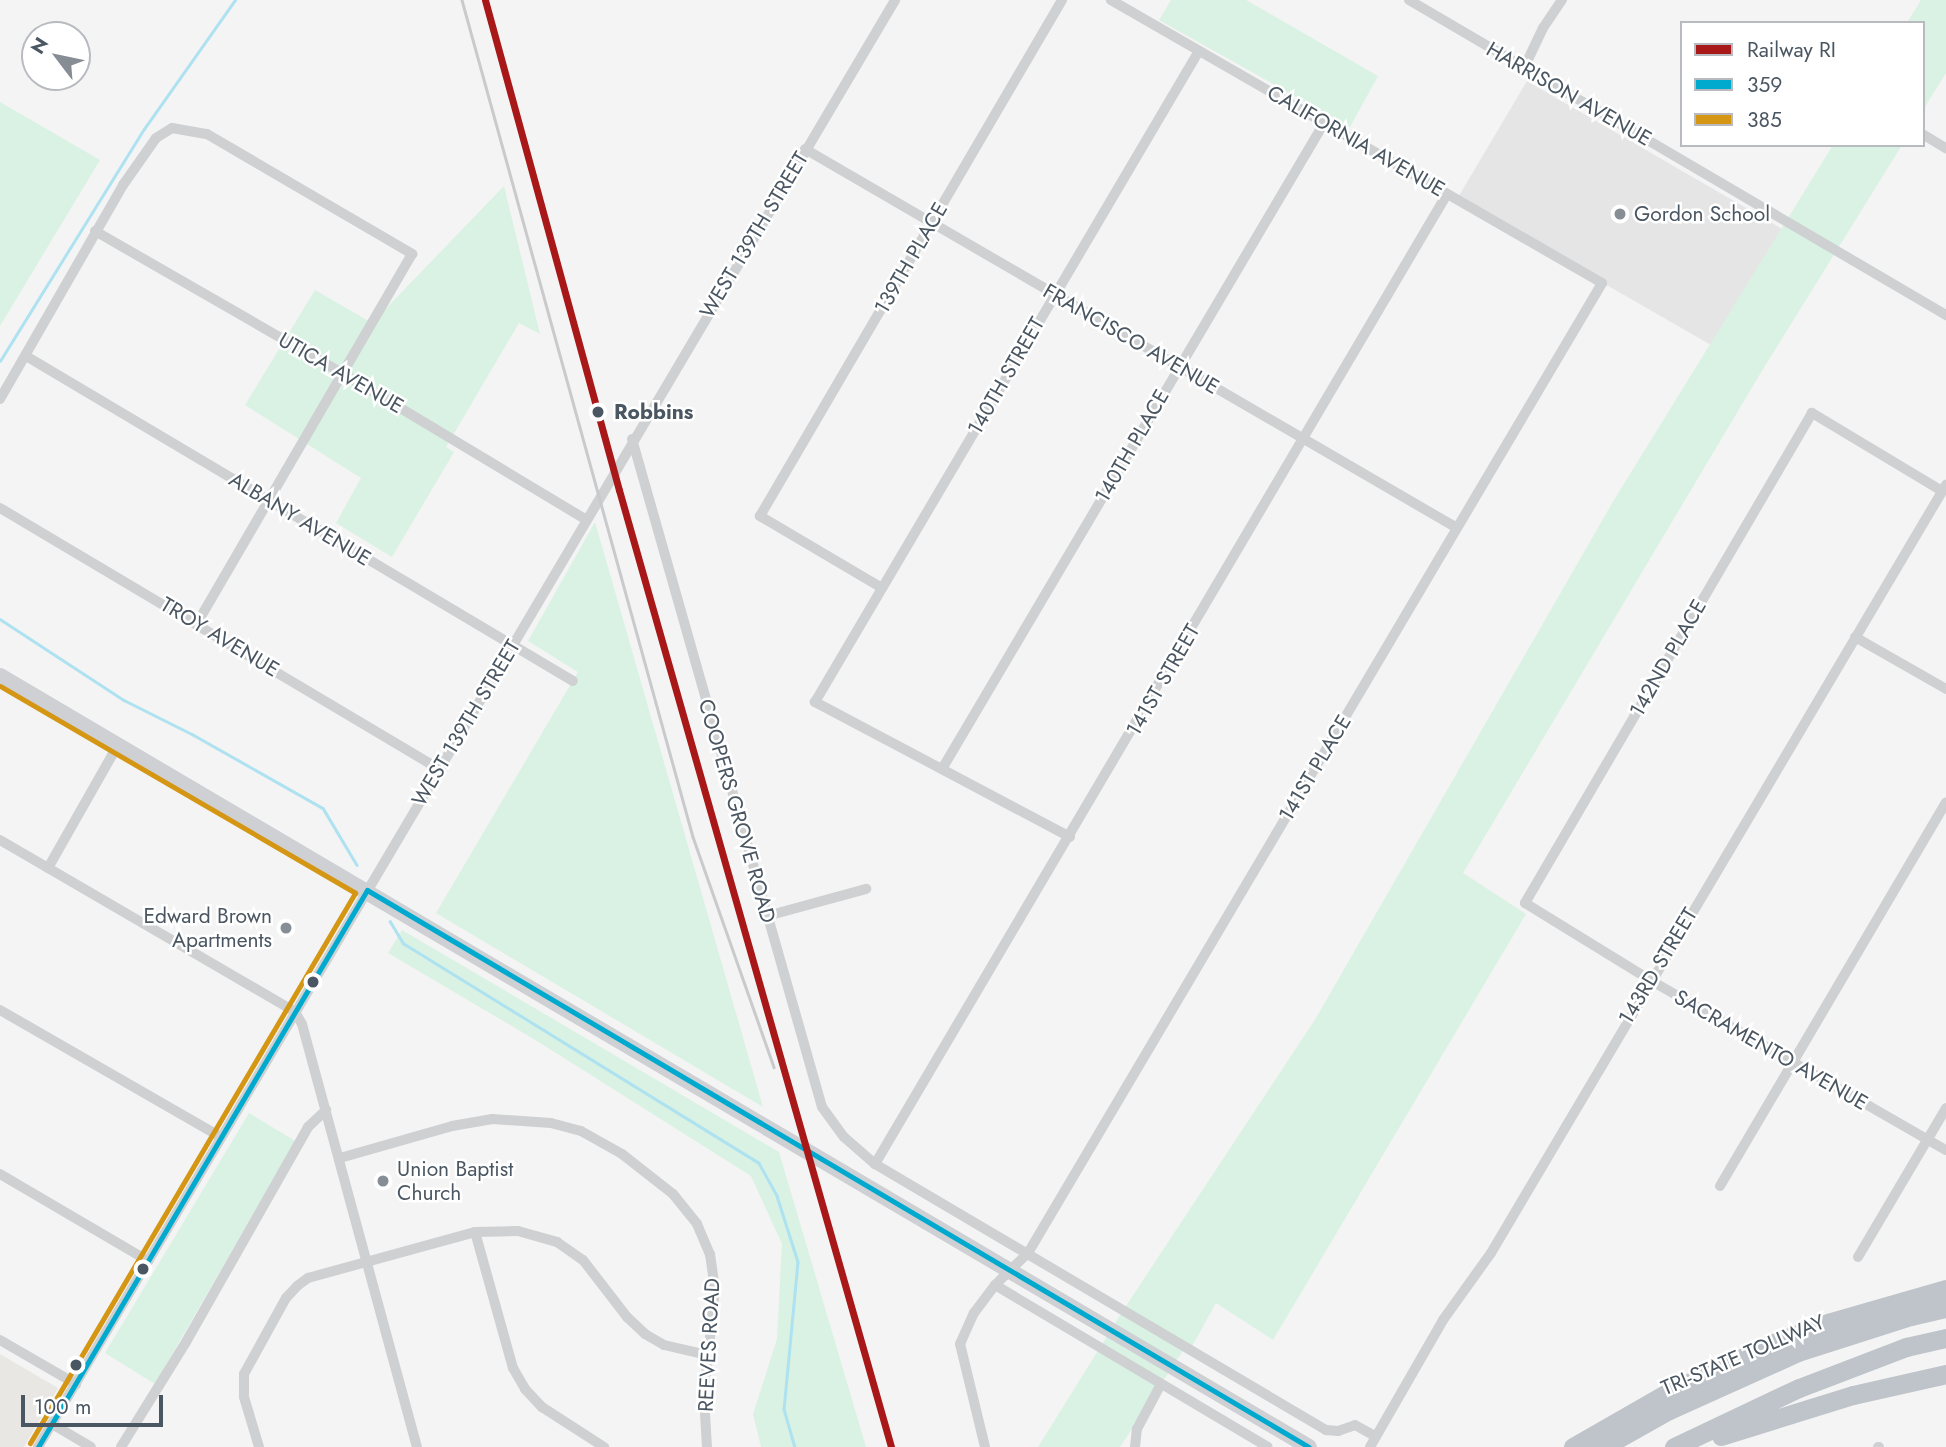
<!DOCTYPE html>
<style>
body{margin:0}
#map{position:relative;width:1946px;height:1447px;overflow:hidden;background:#f4f4f4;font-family:Jost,sans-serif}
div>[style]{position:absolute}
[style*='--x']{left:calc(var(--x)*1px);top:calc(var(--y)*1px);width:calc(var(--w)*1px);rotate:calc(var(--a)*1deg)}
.commercial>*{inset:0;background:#e8e7e3}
.education>*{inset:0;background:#e6e5e6}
.green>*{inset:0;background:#d9f2e3}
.stream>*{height:2.5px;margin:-1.25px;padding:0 1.25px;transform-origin:1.25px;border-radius:1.25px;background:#aee2f0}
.minor>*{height:10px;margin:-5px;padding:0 5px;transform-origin:5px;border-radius:5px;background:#ced0d2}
.secondary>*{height:16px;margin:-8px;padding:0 8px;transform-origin:8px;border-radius:8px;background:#ced0d4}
.motorway>*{height:19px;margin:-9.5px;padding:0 9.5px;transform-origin:9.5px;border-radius:9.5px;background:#bec4c9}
.rail>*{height:2.5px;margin:-1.25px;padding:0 1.25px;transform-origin:1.25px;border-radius:1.25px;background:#c9cacc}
.bus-1>*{height:5px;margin:-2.5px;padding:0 2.5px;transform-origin:2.5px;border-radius:2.5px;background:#00a9ce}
.bus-2>*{height:5px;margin:-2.5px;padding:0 2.5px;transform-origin:2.5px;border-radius:2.5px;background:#d49613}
.rail-1>*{height:7px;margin:-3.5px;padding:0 3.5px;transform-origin:3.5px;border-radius:3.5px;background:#a81818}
.dots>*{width:19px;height:19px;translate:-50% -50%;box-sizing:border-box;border:4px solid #fff;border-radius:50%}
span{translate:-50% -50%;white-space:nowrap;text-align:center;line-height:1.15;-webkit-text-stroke:5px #fff;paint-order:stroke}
.street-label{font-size:21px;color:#4a5661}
.poi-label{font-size:21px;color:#4a5661}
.left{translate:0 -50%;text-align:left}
.right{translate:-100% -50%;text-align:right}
.stop-label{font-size:21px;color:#4a5661;font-weight:700}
.legend{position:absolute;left:1680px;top:21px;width:245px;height:126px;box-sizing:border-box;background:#fff;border:2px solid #b7bbc0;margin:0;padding:9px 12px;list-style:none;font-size:21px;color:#4a5661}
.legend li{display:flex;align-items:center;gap:14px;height:35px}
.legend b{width:35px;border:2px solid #b7bbc0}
.north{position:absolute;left:21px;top:21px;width:70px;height:70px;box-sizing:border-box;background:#fff;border:2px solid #b7bbc0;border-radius:50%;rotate:302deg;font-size:19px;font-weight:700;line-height:28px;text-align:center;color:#4a5661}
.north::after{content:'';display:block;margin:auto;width:24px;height:32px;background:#868d94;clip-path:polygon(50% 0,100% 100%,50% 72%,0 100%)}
.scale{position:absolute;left:21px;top:1395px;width:142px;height:32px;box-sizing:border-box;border:4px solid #4a5661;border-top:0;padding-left:9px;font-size:21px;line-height:24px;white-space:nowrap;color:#4a5661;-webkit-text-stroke:5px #fff;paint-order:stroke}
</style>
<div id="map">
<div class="commercial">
<div style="clip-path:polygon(0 1354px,58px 1388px,24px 1447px,0 1447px)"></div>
</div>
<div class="education">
<div style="clip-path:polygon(1527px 81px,1782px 229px,1711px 345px,1457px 199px)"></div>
</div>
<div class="green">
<div style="clip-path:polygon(1171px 0,1246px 0,1378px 76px,1350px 127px,1159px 20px)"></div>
<div style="clip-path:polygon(1921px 0,1946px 0,1946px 73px,1923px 110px,1923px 23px,1907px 23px)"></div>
<div style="clip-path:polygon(0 102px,100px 160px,0 326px)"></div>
<div style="clip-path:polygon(1833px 145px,1902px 145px,1760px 374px,1463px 873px,1526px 914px,1273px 1340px,1216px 1303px,1191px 1348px,1186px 1346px,1120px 1447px,1038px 1447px,1124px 1309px,1316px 1018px,1614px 500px)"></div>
<div style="clip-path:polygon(504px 186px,540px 334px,519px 323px,446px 447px,454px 452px,392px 557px,336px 523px,361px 478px,245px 405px,315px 290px,372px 323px)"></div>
<div style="clip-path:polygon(595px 522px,763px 1107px,436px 913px,578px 672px,528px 641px)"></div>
<div style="clip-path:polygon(402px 930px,779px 1152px,866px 1447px,761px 1447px,753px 1414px,777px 1339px,782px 1244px,751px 1176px,537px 1041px,388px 953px)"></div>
<div style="clip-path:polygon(249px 1113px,295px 1141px,155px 1384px,105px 1353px)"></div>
</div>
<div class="stream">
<div style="--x:0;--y:361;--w:273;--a:-58.2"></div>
<div style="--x:144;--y:129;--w:158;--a:-54.8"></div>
<div style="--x:0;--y:619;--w:148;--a:33.2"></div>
<div style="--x:124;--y:700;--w:76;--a:26.6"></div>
<div style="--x:192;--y:734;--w:150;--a:29.5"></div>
<div style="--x:323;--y:808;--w:66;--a:59.2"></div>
<div style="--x:390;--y:921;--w:26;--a:59"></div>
<div style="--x:403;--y:943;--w:418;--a:31.7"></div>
<div style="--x:759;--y:1163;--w:38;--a:61"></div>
<div style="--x:777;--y:1196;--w:69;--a:72.3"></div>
<div style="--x:798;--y:1262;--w:148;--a:95.4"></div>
<div style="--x:784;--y:1409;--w:40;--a:74"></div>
</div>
<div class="minor">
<div style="--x:1409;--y:0;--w:623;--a:30.4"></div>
<div style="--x:1524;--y:68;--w:44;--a:-64.6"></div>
<div style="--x:1543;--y:28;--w:34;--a:-56"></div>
<div style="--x:1924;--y:135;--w:26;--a:31"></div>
<div style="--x:805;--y:149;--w:754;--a:30.17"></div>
<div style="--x:95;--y:231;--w:285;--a:29.9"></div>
<div style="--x:342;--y:373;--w:283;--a:31"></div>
<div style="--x:26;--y:356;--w:636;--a:30.72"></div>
<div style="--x:0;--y:399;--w:247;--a:-60.1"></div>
<div style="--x:123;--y:185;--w:57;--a:-54.9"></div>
<div style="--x:156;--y:138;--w:19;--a:-32"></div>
<div style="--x:172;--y:128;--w:36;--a:10"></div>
<div style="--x:207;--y:134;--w:238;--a:30.3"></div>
<div style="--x:412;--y:254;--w:427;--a:120.2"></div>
<div style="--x:632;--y:439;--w:694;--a:74.12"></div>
<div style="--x:822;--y:1107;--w:37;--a:54"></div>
<div style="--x:844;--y:1137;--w:41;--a:41.1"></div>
<div style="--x:875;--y:1164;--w:524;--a:30.53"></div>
<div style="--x:1326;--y:1430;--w:12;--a:5"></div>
<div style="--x:1338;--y:1431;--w:18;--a:-19"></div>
<div style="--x:1355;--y:1425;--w:23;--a:29"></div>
<div style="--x:1942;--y:491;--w:152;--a:-149"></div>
<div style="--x:1812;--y:413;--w:568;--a:120.36"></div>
<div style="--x:1525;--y:903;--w:147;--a:31.6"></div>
<div style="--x:1650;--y:980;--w:341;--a:29.9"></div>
<div style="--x:0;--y:508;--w:511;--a:30.73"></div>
<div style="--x:882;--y:588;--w:142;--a:-149.5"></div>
<div style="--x:760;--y:516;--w:598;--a:-59.66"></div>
<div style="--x:1855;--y:637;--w:105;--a:29.7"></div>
<div style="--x:942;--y:769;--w:750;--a:-59.4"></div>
<div style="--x:1070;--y:837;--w:289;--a:-152.1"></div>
<div style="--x:815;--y:702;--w:756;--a:-59.47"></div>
<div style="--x:0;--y:840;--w:341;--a:30.2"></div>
<div style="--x:295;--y:1012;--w:14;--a:60"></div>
<div style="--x:302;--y:1024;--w:438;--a:74.8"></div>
<div style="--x:48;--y:868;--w:142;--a:-60.4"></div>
<div style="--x:767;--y:916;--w:103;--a:-15.3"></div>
<div style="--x:0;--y:1010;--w:255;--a:29.9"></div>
<div style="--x:340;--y:1158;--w:116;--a:-15.9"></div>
<div style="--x:452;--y:1126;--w:41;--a:-9.9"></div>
<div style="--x:492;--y:1119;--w:59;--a:3.9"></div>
<div style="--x:551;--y:1123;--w:31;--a:15"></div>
<div style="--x:581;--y:1131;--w:47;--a:29.3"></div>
<div style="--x:622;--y:1154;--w:65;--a:38.1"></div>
<div style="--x:673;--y:1194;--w:38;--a:51"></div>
<div style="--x:697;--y:1224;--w:33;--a:67"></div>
<div style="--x:710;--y:1254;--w:34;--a:82"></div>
<div style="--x:715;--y:1288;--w:110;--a:95.8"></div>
<div style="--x:704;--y:1397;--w:50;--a:86.6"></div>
<div style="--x:875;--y:1164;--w:1126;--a:-59.47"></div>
<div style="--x:0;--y:1174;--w:172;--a:30.4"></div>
<div style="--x:1720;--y:1186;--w:445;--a:-59.5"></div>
<div style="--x:475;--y:1232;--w:141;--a:74.4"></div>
<div style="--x:513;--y:1368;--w:24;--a:60"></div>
<div style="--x:525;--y:1389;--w:25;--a:47"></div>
<div style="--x:542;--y:1407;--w:74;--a:32.8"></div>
<div style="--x:1858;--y:1257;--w:173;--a:-59.4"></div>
<div style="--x:995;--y:1285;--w:317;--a:30.7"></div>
<div style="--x:0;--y:1340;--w:88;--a:30.1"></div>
<div style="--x:52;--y:1424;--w:45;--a:30.5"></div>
<div style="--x:38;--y:1447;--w:1682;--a:-59.36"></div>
<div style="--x:121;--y:1447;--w:123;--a:-58.2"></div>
<div style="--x:186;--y:1342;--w:247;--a:-60.4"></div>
<div style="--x:308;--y:1127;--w:25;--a:-43"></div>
<div style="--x:259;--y:1447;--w:52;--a:-106.7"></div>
<div style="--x:244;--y:1397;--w:23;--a:-90"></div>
<div style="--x:244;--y:1374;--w:87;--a:-61.1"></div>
<div style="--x:286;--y:1298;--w:16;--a:-47"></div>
<div style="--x:297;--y:1286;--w:14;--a:-36"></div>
<div style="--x:308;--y:1278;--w:173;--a:-15.4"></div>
<div style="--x:475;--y:1232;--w:43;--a:-1.3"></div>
<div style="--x:518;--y:1231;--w:41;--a:15.8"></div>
<div style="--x:557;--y:1242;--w:32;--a:35"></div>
<div style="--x:583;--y:1260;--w:72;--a:52.3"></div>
<div style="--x:627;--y:1317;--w:25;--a:43"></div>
<div style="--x:645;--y:1334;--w:22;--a:30"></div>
<div style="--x:664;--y:1345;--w:44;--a:13.1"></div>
<div style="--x:985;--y:1447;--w:106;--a:-103.6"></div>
<div style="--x:960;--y:1344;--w:34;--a:-66"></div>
<div style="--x:974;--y:1313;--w:35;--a:-53"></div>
<div style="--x:995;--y:1285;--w:46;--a:-44.1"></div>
<div style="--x:1028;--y:1253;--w:1127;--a:-59.38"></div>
<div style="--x:1602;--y:283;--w:567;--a:-150.04"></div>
<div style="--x:1135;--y:1447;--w:18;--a:-84"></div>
<div style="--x:1137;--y:1429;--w:51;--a:-61.9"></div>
<div style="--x:1370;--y:1447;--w:146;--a:-60.1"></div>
<div style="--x:1443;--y:1320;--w:82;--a:-54.4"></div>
<div style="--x:1491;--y:1253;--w:893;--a:-59.36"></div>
<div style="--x:1878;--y:1447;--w:1;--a:0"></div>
</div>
<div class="secondary">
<div style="--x:0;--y:676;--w:1519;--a:30.5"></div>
</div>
<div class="motorway">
<div style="--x:1721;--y:1436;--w:138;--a:-17.3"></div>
<div style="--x:1853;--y:1395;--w:95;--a:-12.7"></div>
<div style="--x:1573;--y:1447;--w:111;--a:-29.8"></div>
<div style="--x:1669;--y:1392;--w:116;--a:-25"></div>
<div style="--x:1774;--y:1343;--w:58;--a:-20.3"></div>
<div style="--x:1828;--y:1323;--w:123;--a:-16.1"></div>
<div style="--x:1603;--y:1447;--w:76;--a:-29.3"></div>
<div style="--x:1669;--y:1410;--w:141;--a:-24.2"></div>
<div style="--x:1798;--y:1352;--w:119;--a:-17.7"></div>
<div style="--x:1911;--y:1316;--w:36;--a:-13"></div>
<div style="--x:1674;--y:1447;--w:138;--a:-25.3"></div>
<div style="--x:1799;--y:1388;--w:115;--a:-21"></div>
<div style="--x:1906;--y:1347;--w:41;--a:-12.7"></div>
</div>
<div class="rail">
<div style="--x:462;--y:0;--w:868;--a:74.57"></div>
<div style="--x:693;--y:837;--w:244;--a:70.6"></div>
</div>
<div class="bus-1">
<div style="--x:367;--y:890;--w:1094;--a:30.6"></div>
<div style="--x:38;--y:1447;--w:647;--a:-59.43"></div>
</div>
<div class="bus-2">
<div style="--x:0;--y:686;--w:411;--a:30.2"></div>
<div style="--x:355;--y:893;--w:639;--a:120.58"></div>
</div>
<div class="rail-1">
<div style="--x:485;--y:0;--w:508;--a:74.71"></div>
<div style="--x:619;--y:490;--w:995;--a:74.13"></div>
</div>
<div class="dots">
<div style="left:1620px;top:214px;background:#868d94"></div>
<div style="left:598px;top:412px;background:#4a5661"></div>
<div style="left:286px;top:928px;background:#868d94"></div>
<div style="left:313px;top:982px;background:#4a5661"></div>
<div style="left:383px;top:1181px;background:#868d94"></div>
<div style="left:143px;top:1269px;background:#4a5661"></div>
<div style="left:76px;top:1365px;background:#4a5661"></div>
</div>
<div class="street-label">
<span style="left:1569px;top:94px;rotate:30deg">HARRISON AVENUE</span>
<span style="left:1356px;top:141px;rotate:30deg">CALIFORNIA AVENUE</span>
<span style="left:754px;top:235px;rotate:-59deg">WEST 139TH STREET</span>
<span style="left:911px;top:258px;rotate:-60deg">139TH PLACE</span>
<span style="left:1131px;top:339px;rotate:30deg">FRANCISCO AVENUE</span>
<span style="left:341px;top:373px;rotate:30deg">UTICA AVENUE</span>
<span style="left:1006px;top:376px;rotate:-60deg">140TH STREET</span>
<span style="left:1132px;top:446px;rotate:-60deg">140TH PLACE</span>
<span style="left:300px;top:519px;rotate:31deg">ALBANY AVENUE</span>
<span style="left:220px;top:637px;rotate:31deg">TROY AVENUE</span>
<span style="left:1668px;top:658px;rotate:-60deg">142ND PLACE</span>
<span style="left:1163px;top:680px;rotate:-60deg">141ST STREET</span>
<span style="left:466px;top:723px;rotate:-59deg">WEST 139TH STREET</span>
<span style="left:1315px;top:768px;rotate:-59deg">141ST PLACE</span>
<span style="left:737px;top:811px;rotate:74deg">COOPERS GROVE ROAD</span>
<span style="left:1658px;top:966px;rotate:-59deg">143RD STREET</span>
<span style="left:1771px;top:1050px;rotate:30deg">SACRAMENTO AVENUE</span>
<span style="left:709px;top:1345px;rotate:-87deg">REEVES ROAD</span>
<span style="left:1743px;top:1355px;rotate:-23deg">TRI-STATE TOLLWAY</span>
</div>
<div class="poi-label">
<span class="left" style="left:1634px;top:214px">Gordon School</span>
<span class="right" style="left:272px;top:928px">Edward Brown<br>Apartments</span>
<span class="left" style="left:397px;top:1181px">Union Baptist<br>Church</span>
</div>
<div class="stop-label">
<span class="left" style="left:614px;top:412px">Robbins</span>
</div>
<ul class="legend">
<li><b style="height:9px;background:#a81818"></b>Railway RI</li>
<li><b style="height:9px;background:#00a9ce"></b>359</li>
<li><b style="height:9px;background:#d49613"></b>385</li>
</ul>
<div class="north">N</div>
<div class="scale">100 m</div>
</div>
